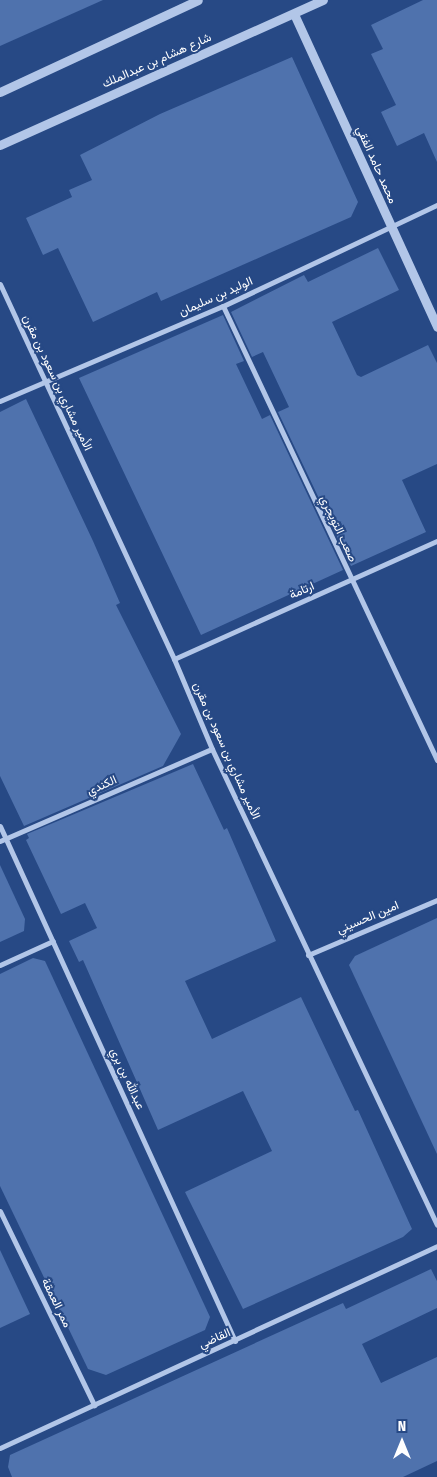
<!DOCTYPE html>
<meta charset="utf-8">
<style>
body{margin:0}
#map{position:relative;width:437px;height:1477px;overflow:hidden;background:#274985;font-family:"Fira Sans Condensed",Vazirmatn,sans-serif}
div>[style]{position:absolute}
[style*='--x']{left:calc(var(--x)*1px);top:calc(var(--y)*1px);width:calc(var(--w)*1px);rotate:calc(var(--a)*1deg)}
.building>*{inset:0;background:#4f72ad}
.minor>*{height:5px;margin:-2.5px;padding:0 2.5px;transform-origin:2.5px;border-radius:2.5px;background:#b2c6e8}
.tertiary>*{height:9px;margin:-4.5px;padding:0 4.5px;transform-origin:4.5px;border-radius:4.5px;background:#b2c6e8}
span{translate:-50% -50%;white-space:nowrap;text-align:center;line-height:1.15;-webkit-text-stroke:4px #274985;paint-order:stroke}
.street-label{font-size:12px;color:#fff}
.north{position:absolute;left:377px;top:1417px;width:50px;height:50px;-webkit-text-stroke:4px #274985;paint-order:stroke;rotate:0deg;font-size:14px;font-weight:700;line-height:20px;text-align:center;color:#fff}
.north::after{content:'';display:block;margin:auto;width:18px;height:22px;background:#fff;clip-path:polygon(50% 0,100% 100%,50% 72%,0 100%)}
</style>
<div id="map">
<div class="building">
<div style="clip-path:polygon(0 0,103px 0,0 46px)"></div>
<div style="clip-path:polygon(423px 0,437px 0,437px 162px,424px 133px,397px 146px,381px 112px,396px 105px,371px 54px,383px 49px,371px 25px)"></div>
<div style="clip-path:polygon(292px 57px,358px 202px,351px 217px,161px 301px,157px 292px,93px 322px,58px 248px,43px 255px,26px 218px,72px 197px,69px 190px,92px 180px,80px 155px,160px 114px)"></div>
<div style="clip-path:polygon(378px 248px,399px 290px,332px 322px,357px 375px,361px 377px,428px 345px,437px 363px,437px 464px,402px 480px,426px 532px,351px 566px,278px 412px,289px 407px,263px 352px,252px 357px,231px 312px,304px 275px,308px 282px)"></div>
<div style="clip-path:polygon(223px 315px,244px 361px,236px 364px,262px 419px,270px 415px,343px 570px,201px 635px,79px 378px)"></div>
<div style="clip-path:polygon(26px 399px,93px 541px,120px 603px,116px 605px,181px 734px,163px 766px,24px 826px,0 776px,0 412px)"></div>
<div style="clip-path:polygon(193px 764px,224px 830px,227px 828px,276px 941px,185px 981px,212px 1039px,301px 997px,355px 1111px,358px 1110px,412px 1229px,403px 1237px,243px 1309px,185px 1192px,272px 1151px,243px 1091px,158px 1130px,83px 960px,79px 962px,69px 941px,97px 928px,85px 903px,61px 914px,26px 840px,29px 838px,27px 834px)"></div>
<div style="clip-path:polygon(0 865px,25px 919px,24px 931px,0 942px)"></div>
<div style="clip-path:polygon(437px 918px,437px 1154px,349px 965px,355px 956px)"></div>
<div style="clip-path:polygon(33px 958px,45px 961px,210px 1317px,205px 1330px,106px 1375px,88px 1369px,0 1186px,0 974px)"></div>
<div style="clip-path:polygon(0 1250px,30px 1314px,0 1328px)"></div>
<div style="clip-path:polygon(431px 1269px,437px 1281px,437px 1308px,362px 1344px,381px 1383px,437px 1357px,437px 1461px,403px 1477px,12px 1477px,8px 1467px,10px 1455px,343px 1303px,346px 1309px)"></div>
</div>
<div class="minor">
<div style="--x:0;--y:284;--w:413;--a:65.1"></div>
<div style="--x:174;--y:659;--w:98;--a:67.1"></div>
<div style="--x:212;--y:749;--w:526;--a:64.7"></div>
<div style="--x:223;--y:306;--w:502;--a:64.76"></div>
<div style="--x:0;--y:401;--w:242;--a:-23.1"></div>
<div style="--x:223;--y:306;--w:237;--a:-25.3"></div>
<div style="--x:174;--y:659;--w:288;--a:-24.2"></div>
<div style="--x:0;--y:826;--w:566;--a:65.47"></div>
<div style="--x:0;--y:841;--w:231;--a:-23.5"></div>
<div style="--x:308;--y:955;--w:140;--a:-23.1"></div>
<div style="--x:0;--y:965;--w:58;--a:-24.4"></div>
<div style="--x:0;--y:1211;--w:216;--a:64.1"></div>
<div style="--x:0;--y:1448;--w:481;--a:-24.8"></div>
</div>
<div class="tertiary">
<div style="--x:294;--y:14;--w:344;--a:65.4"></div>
<div style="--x:0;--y:92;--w:218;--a:-24.9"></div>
<div style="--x:0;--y:145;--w:354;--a:-24.2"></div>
</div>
<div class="street-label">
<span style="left:157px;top:61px;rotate:-24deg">شارع هشام بن عبدالملك</span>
<span style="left:376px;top:165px;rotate:66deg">محمد حامد الفقي</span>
<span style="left:216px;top:297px;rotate:-24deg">الوليد بن سليمان</span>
<span style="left:57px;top:383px;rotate:65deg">الأمير مشاري بن سعود بن مقرن</span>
<span style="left:338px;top:529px;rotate:65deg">صعب التويجري</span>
<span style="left:302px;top:591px;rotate:-24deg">ارتامة</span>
<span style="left:226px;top:751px;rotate:66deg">الأمير مشاري بن سعود بن مقرن</span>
<span style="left:102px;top:786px;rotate:-24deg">الكندي</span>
<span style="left:368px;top:918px;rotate:-23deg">امين الحسيني</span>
<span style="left:127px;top:1079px;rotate:65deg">عبدالله بن بري</span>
<span style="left:56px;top:1303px;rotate:64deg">ممر العمقة</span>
<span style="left:215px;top:1339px;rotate:-24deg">القاضي</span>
</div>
<div class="north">N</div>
</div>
